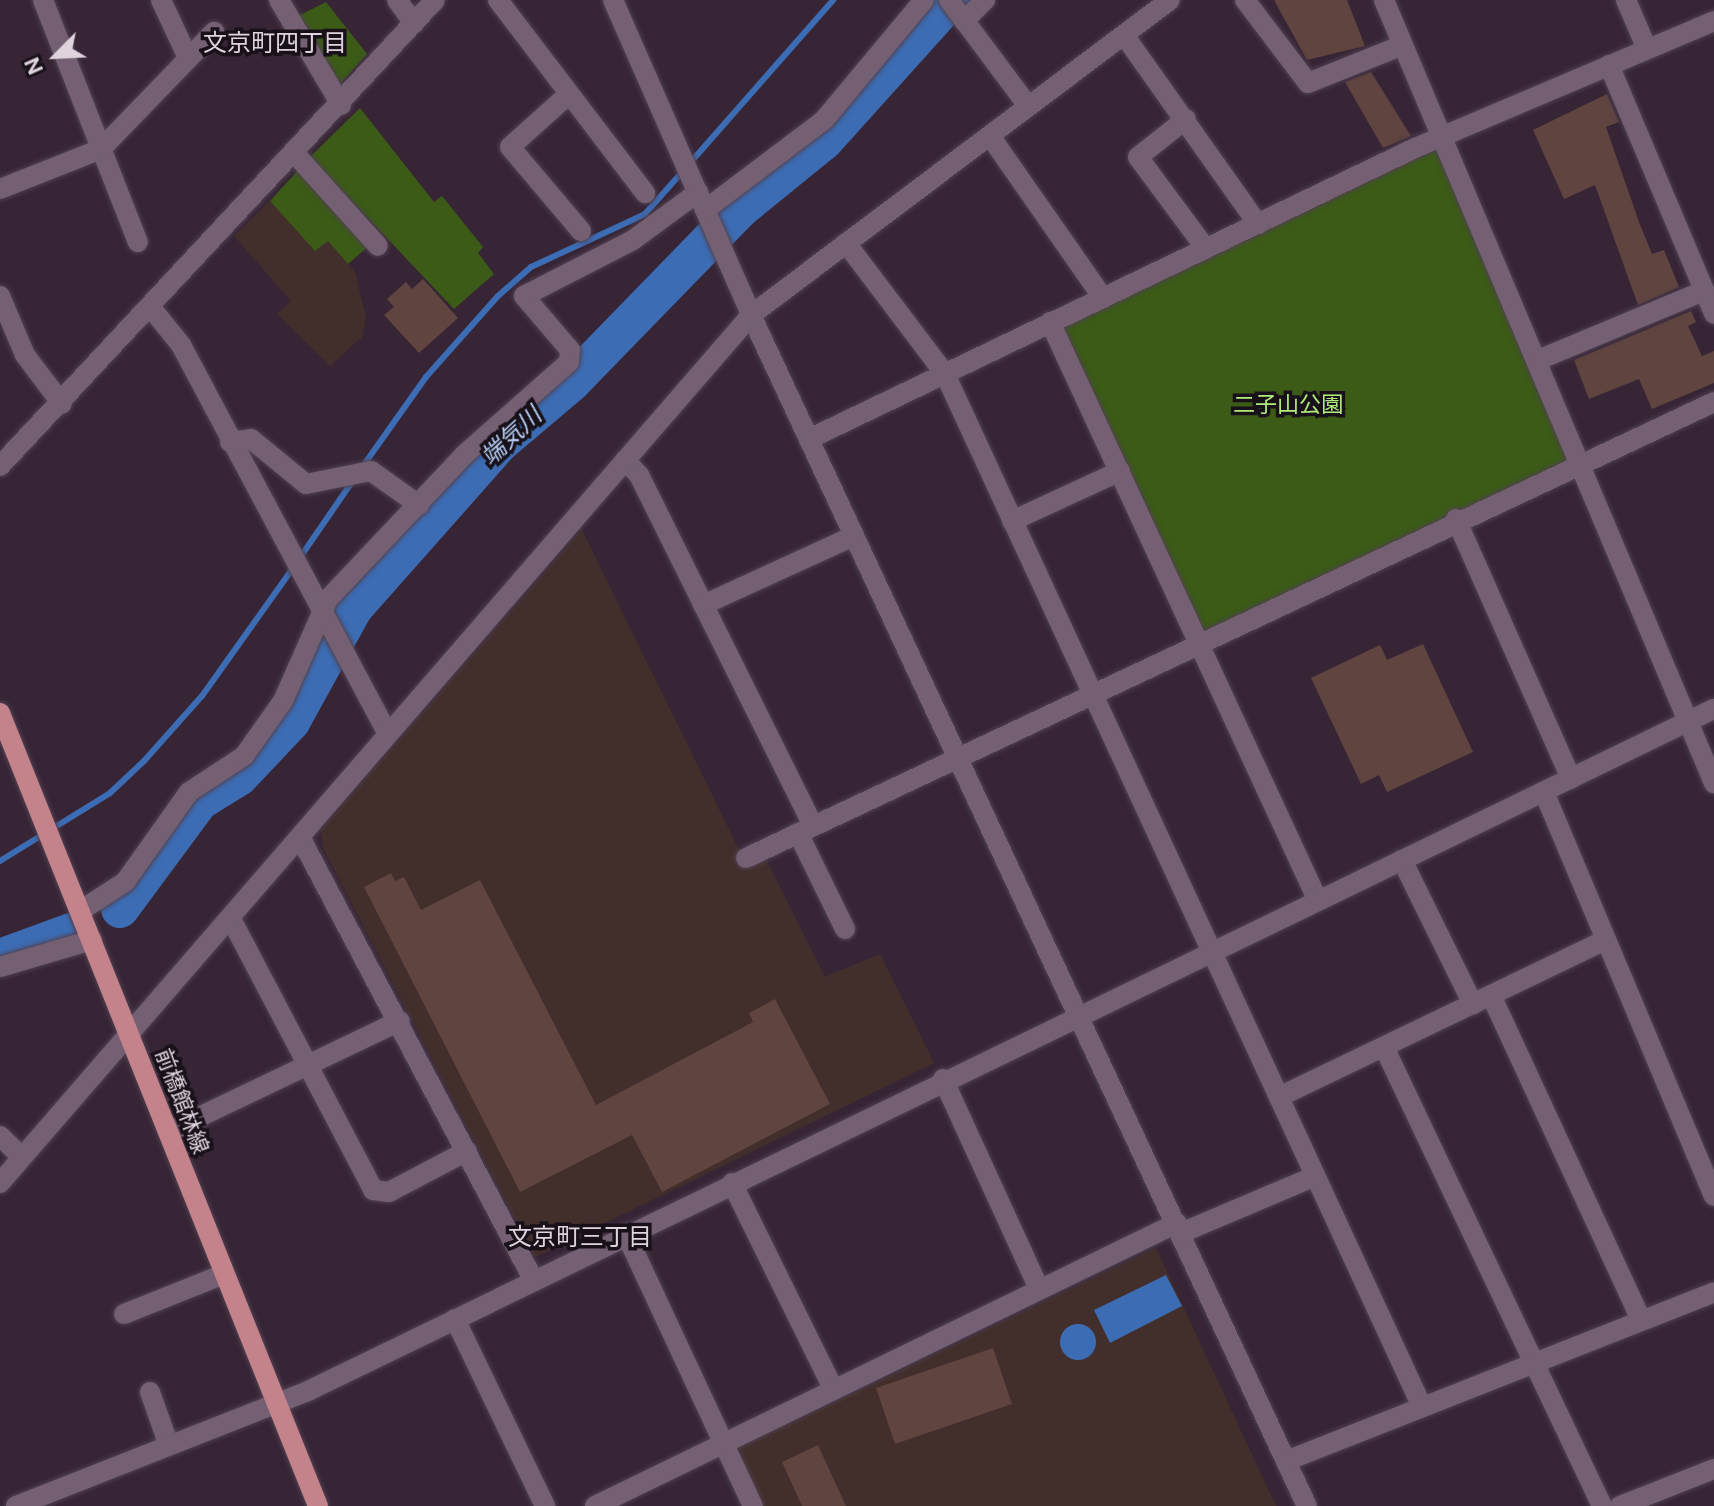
<!DOCTYPE html>
<meta charset="utf-8">
<style>
body{margin:0}
#map{position:relative;width:1714px;height:1506px;overflow:hidden;background:#372536;font-family:"DM Sans","Noto Sans JP",sans-serif}
div>[style]{position:absolute}
[style*='--x']{left:calc(var(--x)*1px);top:calc(var(--y)*1px);width:calc(var(--w)*1px);rotate:calc(var(--a)*1deg)}
.education>*{inset:0;background:#422e2a}
.green>*{inset:0;background:#3b5b16}
.water>*{inset:0;background:#3c6cb4}
.round{border-radius:50%}
.stream>*{height:6px;margin:-3px;padding:0 3px;transform-origin:3px;border-radius:3px;background:#3c6cb4}
.river>*{height:38px;margin:-19px;padding:0 19px;transform-origin:19px;border-radius:19px;background:#3c6cb4}
.building>*{inset:0;background:#5f4440}
.roads{filter:drop-shadow(0 0 2px #50414f) drop-shadow(0 0 2px #50414f)}
.minor>*{height:20px;margin:-10px;padding:0 10px;transform-origin:10px;border-radius:10px;background:#746072}
.major>*{height:20px;margin:-10px;padding:0 10px;transform-origin:10px;border-radius:10px;background:#c4828b}
span{translate:-50% -50%;white-space:nowrap;text-align:center;line-height:1.15;-webkit-text-stroke:7px #191119;paint-order:stroke}
.park-label{font-size:22px;color:#b0eb7a}
.street-label{font-size:22px;color:#dfd3de}
.neighbourhood-label{font-size:24px;color:#dfd3de}
.water-label{font-size:24px;color:#b6d0f8;font-style:italic}
.north{position:absolute;left:16px;top:16px;width:80px;height:80px;-webkit-text-stroke:6px #191119;paint-order:stroke;rotate:246deg;font-size:22px;font-weight:700;line-height:32px;text-align:center;color:#dfd3de}
.north::after{content:'';display:block;margin:auto;width:28px;height:36px;background:#dfd3de;clip-path:polygon(50% 0,100% 100%,50% 72%,0 100%)}
</style>
<div id="map">
<div class="education">
<div style="clip-path:polygon(270px 201px,315px 251px,328px 241px,355px 272px,366px 318px,362px 337px,330px 366px,277px 314px,291px 301px,234px 236px)"></div>
<div style="clip-path:polygon(582px 530px,747px 866px,765px 857px,825px 977px,880px 954px,934px 1063px,535px 1257px,323px 848px,321px 830px)"></div>
<div style="clip-path:polygon(1156px 1248px,1276px 1506px,759px 1506px,739px 1448px)"></div>
</div>
<div class="green">
<div style="clip-path:polygon(326px 2px,367px 54px,340px 84px,296px 17px)"></div>
<div style="clip-path:polygon(360px 108px,434px 202px,442px 196px,483px 247px,478px 253px,494px 274px,454px 309px,310px 157px)"></div>
<div style="clip-path:polygon(1442px 136px,1580px 460px,1199px 644px,1050px 322px)"></div>
<div style="clip-path:polygon(302px 166px,370px 245px,348px 264px,328px 241px,315px 251px,270px 201px)"></div>
</div>
<div class="water">
<div style="clip-path:polygon(1166px 1275px,1182px 1306px,1110px 1343px,1094px 1310px)"></div>
<div class="round" style="left:1060px;top:1324px;width:36px;height:36px"></div>
</div>
<div class="stream">
<div style="--x:690;--y:163;--w:217;--a:-48.7"></div>
<div style="--x:363;--y:466;--w:109;--a:-54.7"></div>
<div style="--x:426;--y:377;--w:108;--a:-48.4"></div>
<div style="--x:498;--y:296;--w:44;--a:-41.3"></div>
<div style="--x:531;--y:267;--w:126;--a:-24.9"></div>
<div style="--x:645;--y:214;--w:57;--a:-48.5"></div>
<div style="--x:299;--y:559;--w:97;--a:-55.5"></div>
<div style="--x:0;--y:861;--w:129;--a:-31.7"></div>
<div style="--x:110;--y:793;--w:47;--a:-43.3"></div>
<div style="--x:144;--y:761;--w:87;--a:-48.3"></div>
<div style="--x:202;--y:696;--w:157;--a:-54.6"></div>
</div>
<div class="river">
<div style="--x:120;--y:909;--w:134;--a:-53.5"></div>
<div style="--x:200;--y:801;--w:46;--a:-31.6"></div>
<div style="--x:239;--y:777;--w:76;--a:-46.6"></div>
<div style="--x:291;--y:722;--w:130;--a:-61.1"></div>
<div style="--x:354;--y:608;--w:219;--a:-48.5"></div>
<div style="--x:499;--y:444;--w:96;--a:-40.3"></div>
<div style="--x:572;--y:382;--w:240;--a:-45.8"></div>
<div style="--x:739;--y:210;--w:109;--a:-39.1"></div>
<div style="--x:824;--y:141;--w:190;--a:-48"></div>
<div style="--x:0;--y:958;--w:76;--a:-20.1"></div>
</div>
<div class="building">
<div style="clip-path:polygon(1274px 0,1347px 0,1365px 46px,1307px 60px)"></div>
<div style="clip-path:polygon(1371px 72px,1411px 136px,1383px 148px,1345px 82px)"></div>
<div style="clip-path:polygon(1607px 94px,1619px 122px,1606px 127px,1639px 222px,1652px 254px,1664px 250px,1679px 287px,1638px 305px,1595px 185px,1564px 199px,1533px 130px)"></div>
<div style="clip-path:polygon(423px 279px,458px 318px,419px 353px,384px 315px,394px 307px,387px 299px,406px 282px,412px 289px)"></div>
<div style="clip-path:polygon(1691px 311px,1696px 322px,1688px 326px,1702px 356px,1714px 351px,1714px 383px,1652px 409px,1639px 379px,1589px 399px,1574px 360px)"></div>
<div style="clip-path:polygon(1423px 644px,1473px 752px,1387px 792px,1379px 775px,1361px 784px,1311px 678px,1380px 645px,1387px 660px)"></div>
<div style="clip-path:polygon(391px 873px,395px 881px,404px 877px,421px 910px,480px 880px,596px 1105px,753px 1022px,749px 1013px,775px 999px,830px 1104px,662px 1192px,632px 1135px,520px 1192px,364px 887px)"></div>
<div style="clip-path:polygon(993px 1348px,1012px 1404px,895px 1444px,876px 1388px)"></div>
<div style="clip-path:polygon(818px 1445px,846px 1506px,802px 1506px,782px 1462px)"></div>
</div>
<div class="roads">
<div class="minor">
<div style="--x:43;--y:0;--w:260;--a:68.6"></div>
<div style="--x:161;--y:0;--w:64;--a:65"></div>
<div style="--x:279;--y:0;--w:122;--a:59.4"></div>
<div style="--x:397;--y:0;--w:29;--a:54"></div>
<div style="--x:498;--y:0;--w:243;--a:52.7"></div>
<div style="--x:613;--y:0;--w:344;--a:66.3"></div>
<div style="--x:751;--y:315;--w:1314;--a:64.98"></div>
<div style="--x:949;--y:0;--w:132;--a:53.3"></div>
<div style="--x:1245;--y:0;--w:104;--a:52.8"></div>
<div style="--x:1308;--y:83;--w:102;--a:-21.8"></div>
<div style="--x:1384;--y:0;--w:850;--a:67.15"></div>
<div style="--x:1626;--y:0;--w:53;--a:66.8"></div>
<div style="--x:964;--y:21;--w:30;--a:-45"></div>
<div style="--x:1124;--y:35;--w:232;--a:54.7"></div>
<div style="--x:1609;--y:65;--w:270;--a:67.1"></div>
<div style="--x:569;--y:94;--w:79;--a:138.1"></div>
<div style="--x:510;--y:147;--w:110;--a:49.8"></div>
<div style="--x:1186;--y:119;--w:61;--a:141.6"></div>
<div style="--x:1138;--y:157;--w:114;--a:53.5"></div>
<div style="--x:990;--y:136;--w:198;--a:55.1"></div>
<div style="--x:296;--y:155;--w:122;--a:48"></div>
<div style="--x:0;--y:189;--w:109;--a:-21.6"></div>
<div style="--x:101;--y:149;--w:163;--a:-46"></div>
<div style="--x:705;--y:210;--w:149;--a:-37.1"></div>
<div style="--x:824;--y:120;--w:156;--a:-50.2"></div>
<div style="--x:846;--y:243;--w:164;--a:52.9"></div>
<div style="--x:945;--y:374;--w:1138;--a:65.21"></div>
<div style="--x:0;--y:296;--w:64;--a:67"></div>
<div style="--x:25;--y:355;--w:61;--a:52.9"></div>
<div style="--x:152;--y:309;--w:46;--a:51.1"></div>
<div style="--x:181;--y:345;--w:441;--a:62"></div>
<div style="--x:1050;--y:322;--w:638;--a:65.16"></div>
<div style="--x:1538;--y:360;--w:180;--a:-22.6"></div>
<div style="--x:809;--y:439;--w:672;--a:-25.65"></div>
<div style="--x:1415;--y:148;--w:325;--a:-23"></div>
<div style="--x:230;--y:442;--w:21;--a:-8"></div>
<div style="--x:251;--y:439;--w:71;--a:39.3"></div>
<div style="--x:306;--y:484;--w:66;--a:-11.3"></div>
<div style="--x:371;--y:471;--w:59;--a:35.3"></div>
<div style="--x:625;--y:460;--w:21;--a:47"></div>
<div style="--x:639;--y:475;--w:391;--a:63.6"></div>
<div style="--x:0;--y:466;--w:637;--a:-46.97"></div>
<div style="--x:1456;--y:519;--w:284;--a:66.1"></div>
<div style="--x:1012;--y:521;--w:119;--a:-24.8"></div>
<div style="--x:703;--y:605;--w:166;--a:-24.6"></div>
<div style="--x:1544;--y:792;--w:438;--a:67.2"></div>
<div style="--x:798;--y:833;--w:107;--a:63.9"></div>
<div style="--x:300;--y:837;--w:502;--a:62.21"></div>
<div style="--x:746;--y:858;--w:1070;--a:-25.22"></div>
<div style="--x:1402;--y:860;--w:161;--a:63.8"></div>
<div style="--x:80;--y:911;--w:54;--a:-32.8"></div>
<div style="--x:125;--y:882;--w:110;--a:-54.6"></div>
<div style="--x:189;--y:792;--w:66;--a:-33.2"></div>
<div style="--x:244;--y:756;--w:67;--a:-54.7"></div>
<div style="--x:283;--y:701;--w:111;--a:-66.2"></div>
<div style="--x:328;--y:599;--w:198;--a:-46.6"></div>
<div style="--x:464;--y:455;--w:140;--a:-41.5"></div>
<div style="--x:569;--y:362;--w:12;--a:-85"></div>
<div style="--x:570;--y:350;--w:71;--a:-130.4"></div>
<div style="--x:524;--y:296;--w:123;--a:-27.2"></div>
<div style="--x:633;--y:240;--w:81;--a:-36.4"></div>
<div style="--x:231;--y:919;--w:306;--a:62.3"></div>
<div style="--x:373;--y:1190;--w:16;--a:7"></div>
<div style="--x:389;--y:1192;--w:88;--a:-27.7"></div>
<div style="--x:0;--y:967;--w:96;--a:-16.4"></div>
<div style="--x:1491;--y:995;--w:358;--a:65.2"></div>
<div style="--x:1384;--y:1047;--w:508;--a:64.59"></div>
<div style="--x:943;--y:1079;--w:231;--a:65.4"></div>
<div style="--x:1279;--y:1097;--w:362;--a:-25.7"></div>
<div style="--x:168;--y:1132;--w:257;--a:-25.6"></div>
<div style="--x:0;--y:1136;--w:30;--a:44"></div>
<div style="--x:0;--y:1183;--w:1148;--a:-49.13"></div>
<div style="--x:751;--y:315;--w:524;--a:-36.94"></div>
<div style="--x:732;--y:1183;--w:229;--a:63.8"></div>
<div style="--x:1181;--y:1233;--w:146;--a:-23"></div>
<div style="--x:626;--y:1234;--w:300;--a:65"></div>
<div style="--x:124;--y:1314;--w:108;--a:-21.8"></div>
<div style="--x:455;--y:1319;--w:208;--a:64.3"></div>
<div style="--x:150;--y:1392;--w:54;--a:70.6"></div>
<div style="--x:1286;--y:1461;--w:460;--a:-21.5"></div>
<div style="--x:16;--y:1506;--w:316;--a:-21.5"></div>
<div style="--x:310;--y:1390;--w:1560;--a:-25.88"></div>
<div style="--x:595;--y:1506;--w:647;--a:-25.93"></div>
<div style="--x:1620;--y:1506;--w:101;--a:-21.5"></div>
</div>
<div class="major">
<div style="--x:0;--y:713;--w:854;--a:68.15"></div>
</div>
</div>
<div class="park-label">
<span style="left:1288px;top:405px">二子山公園</span>
</div>
<div class="street-label">
<span style="left:182px;top:1101px;rotate:69deg">前橋館林線</span>
</div>
<div class="neighbourhood-label">
<span style="left:275px;top:43px">文京町四丁目</span>
<span style="left:580px;top:1237px">文京町三丁目</span>
</div>
<div class="water-label">
<span style="left:511px;top:436px;rotate:-43deg">端気川</span>
</div>
<div class="north">N</div>
</div>
